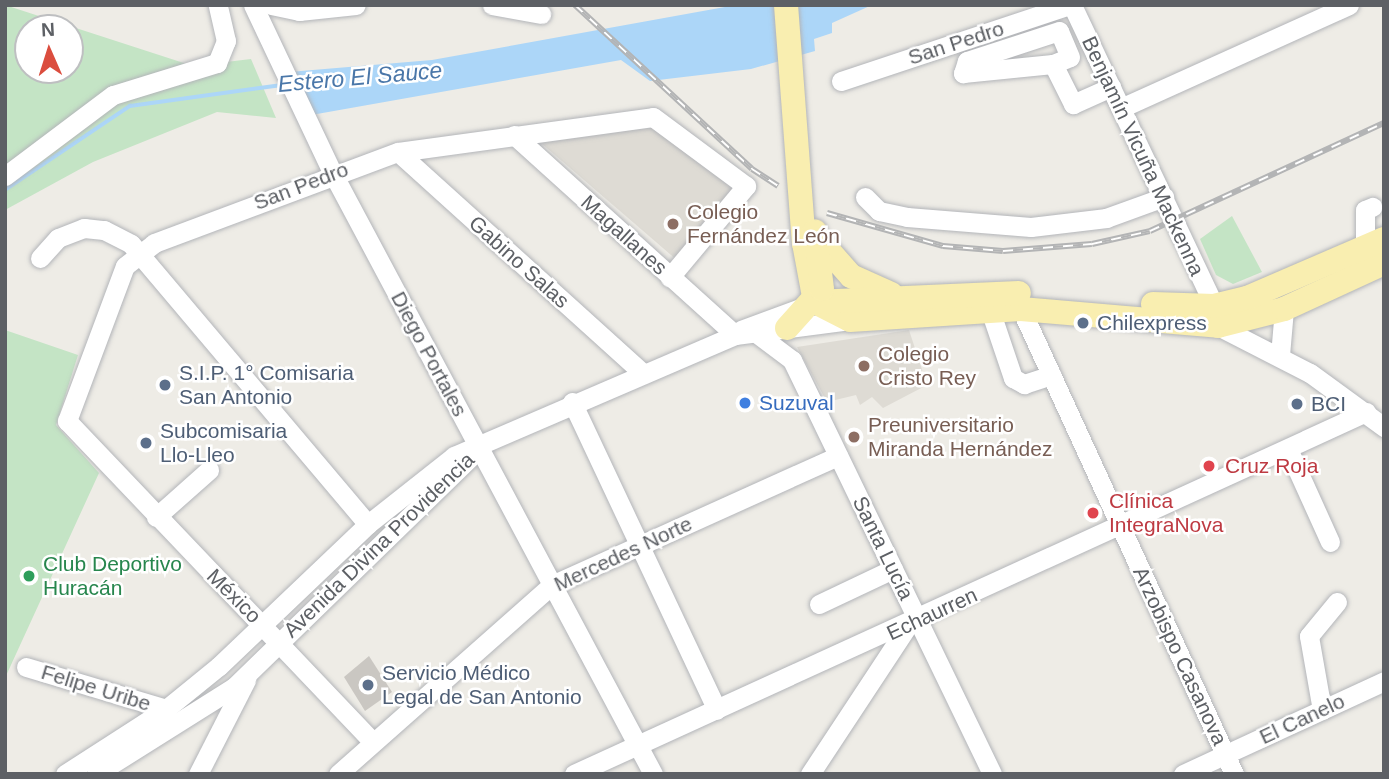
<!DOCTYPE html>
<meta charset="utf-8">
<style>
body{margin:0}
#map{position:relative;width:1389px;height:779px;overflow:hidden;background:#eeece6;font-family:Arial,sans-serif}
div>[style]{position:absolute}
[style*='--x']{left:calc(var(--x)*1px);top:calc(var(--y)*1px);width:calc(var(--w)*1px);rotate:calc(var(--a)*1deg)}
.education>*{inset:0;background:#dedbd4}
.green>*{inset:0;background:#c4e4c5}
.water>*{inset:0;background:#acd6f8}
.stream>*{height:3.5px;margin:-1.75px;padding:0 1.75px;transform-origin:1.75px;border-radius:1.75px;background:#acd6f8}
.building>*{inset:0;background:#cac7c2}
.roads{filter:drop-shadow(0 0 2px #b3b5b9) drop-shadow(0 0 2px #b3b5b9)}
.minor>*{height:19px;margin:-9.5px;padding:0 9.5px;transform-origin:9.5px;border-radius:9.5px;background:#fff}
.major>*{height:24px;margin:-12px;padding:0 12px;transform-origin:12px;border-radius:12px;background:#f9eeb0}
.rail>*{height:6px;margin-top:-3px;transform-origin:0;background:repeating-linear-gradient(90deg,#fff 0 10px,#b3b4b5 0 20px);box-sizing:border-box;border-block:2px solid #b3b4b5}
.dots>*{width:19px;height:19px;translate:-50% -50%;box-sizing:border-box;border:4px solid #fff;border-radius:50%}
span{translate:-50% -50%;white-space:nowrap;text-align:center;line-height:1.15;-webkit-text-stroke:5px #fff;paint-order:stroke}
.street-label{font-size:21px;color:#5d6065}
.education-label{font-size:21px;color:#785e54}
.left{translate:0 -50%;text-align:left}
.service-label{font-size:21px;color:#4e5e75}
.shop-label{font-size:21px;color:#366cbe}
.health-label{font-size:21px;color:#be3a42}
.leisure-label{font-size:21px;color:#27864d}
.water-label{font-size:23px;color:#4a77a9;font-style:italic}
.frame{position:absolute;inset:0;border:7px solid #5d6065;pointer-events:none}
.north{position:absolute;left:14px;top:14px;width:70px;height:70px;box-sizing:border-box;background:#fff;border:2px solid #bebfc1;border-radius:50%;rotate:357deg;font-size:19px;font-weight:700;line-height:28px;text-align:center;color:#5d6065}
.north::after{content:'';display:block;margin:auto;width:24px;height:32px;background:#db4d3e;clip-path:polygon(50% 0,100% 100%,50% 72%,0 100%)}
</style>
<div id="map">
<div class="education">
<div style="clip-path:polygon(653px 124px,746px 186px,678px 261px,541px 143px,548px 135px)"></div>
<div style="clip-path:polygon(909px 330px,927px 385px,883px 408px,872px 397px,860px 405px,856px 395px,827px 402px,797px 347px)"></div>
</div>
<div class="green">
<div style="clip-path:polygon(evenodd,5px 5px,193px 66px,251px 59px,276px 118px,217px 112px,93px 162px,5px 210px,5px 5px,28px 28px,70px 28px,70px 70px,28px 70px,28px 28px)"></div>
<div style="clip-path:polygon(1232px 216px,1262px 272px,1233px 284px,1216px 275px,1200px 239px)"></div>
<div style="clip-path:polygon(5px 330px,78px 355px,56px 425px,99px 473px,5px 678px)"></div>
</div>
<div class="water">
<div style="clip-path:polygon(736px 5px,872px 5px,832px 23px,832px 33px,814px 39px,815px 51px,751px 69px,650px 81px,621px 60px,300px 117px,277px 73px,432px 60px)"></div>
</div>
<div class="stream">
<div style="--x:5;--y:190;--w:151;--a:-33.9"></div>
<div style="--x:130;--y:106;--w:153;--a:-7.9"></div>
</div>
<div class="building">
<div style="clip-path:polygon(369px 656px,392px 692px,365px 711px,344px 677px)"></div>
</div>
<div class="roads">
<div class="minor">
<div style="--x:253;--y:5;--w:185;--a:64.7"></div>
<div style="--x:332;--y:172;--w:682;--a:61.93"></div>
<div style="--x:271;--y:5;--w:29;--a:12"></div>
<div style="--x:299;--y:11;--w:57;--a:-6"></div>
<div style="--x:492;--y:5;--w:50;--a:10.4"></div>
<div style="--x:1072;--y:5;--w:333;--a:64.7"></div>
<div style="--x:1053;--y:64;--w:18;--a:-22"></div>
<div style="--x:1070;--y:57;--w:28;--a:-113"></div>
<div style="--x:1059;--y:31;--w:97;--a:161.9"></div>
<div style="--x:967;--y:61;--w:13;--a:108"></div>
<div style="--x:963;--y:73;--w:90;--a:-5.7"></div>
<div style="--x:1053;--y:64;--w:45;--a:63.4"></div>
<div style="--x:1073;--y:104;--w:42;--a:-24.1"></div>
<div style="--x:841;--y:81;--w:241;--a:-18.4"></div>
<div style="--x:1121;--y:108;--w:250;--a:-24.3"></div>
<div style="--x:514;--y:135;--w:298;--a:42.1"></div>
<div style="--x:398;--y:152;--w:326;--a:42.1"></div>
<div style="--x:5;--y:176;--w:135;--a:-36.9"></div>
<div style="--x:113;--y:95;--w:109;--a:-17.1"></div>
<div style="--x:217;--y:63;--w:24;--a:-68"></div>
<div style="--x:226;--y:41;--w:37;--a:-103"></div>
<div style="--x:865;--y:197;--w:20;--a:45"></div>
<div style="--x:879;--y:211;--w:29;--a:12"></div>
<div style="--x:907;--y:217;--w:124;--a:4.6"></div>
<div style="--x:1031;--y:227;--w:76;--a:-6.8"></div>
<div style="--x:1106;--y:218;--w:62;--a:-19.9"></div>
<div style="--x:1365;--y:248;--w:38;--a:-90"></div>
<div style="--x:1365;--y:210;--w:8;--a:-23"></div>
<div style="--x:40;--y:258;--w:27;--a:-48"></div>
<div style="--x:58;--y:238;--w:28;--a:-21"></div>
<div style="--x:84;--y:228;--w:20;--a:6"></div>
<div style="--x:104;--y:230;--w:30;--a:27"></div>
<div style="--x:131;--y:244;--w:367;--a:49.8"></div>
<div style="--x:1021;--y:309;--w:511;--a:65.39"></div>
<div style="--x:990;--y:310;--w:72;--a:71.3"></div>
<div style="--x:1013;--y:378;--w:13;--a:29"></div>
<div style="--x:1024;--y:384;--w:29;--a:-18"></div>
<div style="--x:1218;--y:326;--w:103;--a:27.1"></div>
<div style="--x:1310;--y:373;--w:92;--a:36.1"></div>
<div style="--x:741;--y:330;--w:78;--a:-20.3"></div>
<div style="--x:756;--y:333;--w:45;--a:36.9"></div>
<div style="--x:792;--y:360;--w:460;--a:64.2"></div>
<div style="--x:1280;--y:355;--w:46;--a:-85"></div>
<div style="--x:572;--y:402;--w:340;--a:64.8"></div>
<div style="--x:1288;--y:449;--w:102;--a:65.7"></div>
<div style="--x:156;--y:517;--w:71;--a:-41.6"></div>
<div style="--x:819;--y:604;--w:82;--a:-25.3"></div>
<div style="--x:26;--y:667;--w:146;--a:16.7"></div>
<div style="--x:1322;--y:710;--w:75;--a:-100"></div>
<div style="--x:1309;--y:636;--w:44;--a:-50.5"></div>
<div style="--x:371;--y:740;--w:441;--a:-133.6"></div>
<div style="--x:67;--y:421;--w:165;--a:-69.5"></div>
<div style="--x:125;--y:266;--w:37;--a:-38"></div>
<div style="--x:154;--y:243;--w:260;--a:-20.5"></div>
<div style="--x:398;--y:152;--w:257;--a:-7.8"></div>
<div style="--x:653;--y:117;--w:116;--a:36.6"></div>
<div style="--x:746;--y:186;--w:119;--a:129.9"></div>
<div style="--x:65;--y:774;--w:120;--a:-32.8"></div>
<div style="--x:166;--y:709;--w:68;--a:-39.1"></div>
<div style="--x:219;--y:666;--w:206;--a:-43.6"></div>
<div style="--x:368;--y:524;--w:110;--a:-38.3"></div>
<div style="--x:454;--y:456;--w:306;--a:-23.3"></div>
<div style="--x:735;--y:335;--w:116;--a:-7.4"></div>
<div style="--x:96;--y:774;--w:163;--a:-32.2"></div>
<div style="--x:234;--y:687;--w:336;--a:-44.2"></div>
<div style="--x:198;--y:774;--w:106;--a:-62.9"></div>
<div style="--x:338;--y:774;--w:286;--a:-41.5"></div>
<div style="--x:552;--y:585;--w:314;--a:-24.3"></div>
<div style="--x:574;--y:774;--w:871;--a:-24.56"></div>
<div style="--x:810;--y:774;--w:176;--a:-56.6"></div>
<div style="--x:1183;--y:774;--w:221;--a:-24.8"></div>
</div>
<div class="major">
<div style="--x:786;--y:5;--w:239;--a:85.7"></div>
<div style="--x:804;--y:243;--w:60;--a:79.4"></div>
<div style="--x:821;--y:242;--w:45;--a:48.6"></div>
<div style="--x:851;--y:276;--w:44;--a:24.2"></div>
<div style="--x:815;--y:302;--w:39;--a:27"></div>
<div style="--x:850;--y:320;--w:171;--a:-3.7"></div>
<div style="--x:1021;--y:309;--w:198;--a:4.9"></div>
<div style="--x:1218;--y:326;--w:68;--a:-14.4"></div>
<div style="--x:1284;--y:309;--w:110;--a:-24.7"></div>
<div style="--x:815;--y:302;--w:204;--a:-2.5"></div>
<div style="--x:1153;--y:304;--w:61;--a:1.9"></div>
<div style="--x:1214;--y:306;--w:34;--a:-14"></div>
<div style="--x:1247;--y:298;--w:149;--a:-23.3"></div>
<div style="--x:787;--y:328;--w:52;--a:-48.1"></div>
<div style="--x:822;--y:289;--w:58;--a:-96.9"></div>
</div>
</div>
<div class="rail">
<div style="--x:575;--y:5;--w:241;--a:42.8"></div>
<div style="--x:752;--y:169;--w:31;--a:33"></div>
<div style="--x:827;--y:213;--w:121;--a:15.9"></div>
<div style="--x:943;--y:246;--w:60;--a:4.8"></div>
<div style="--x:1003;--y:251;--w:89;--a:-4.5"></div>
<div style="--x:1092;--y:244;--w:59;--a:-12.6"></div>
<div style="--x:1150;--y:231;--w:258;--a:-24.8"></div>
</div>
<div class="dots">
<div style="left:673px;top:224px;background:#8d6e63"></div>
<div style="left:1083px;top:323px;background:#5c6f8a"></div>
<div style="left:864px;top:366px;background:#8d6e63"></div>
<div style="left:165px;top:385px;background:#5c6f8a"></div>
<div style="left:745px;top:403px;background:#3f7fe0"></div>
<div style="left:1297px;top:404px;background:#5c6f8a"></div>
<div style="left:854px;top:437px;background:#8d6e63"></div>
<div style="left:146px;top:443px;background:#5c6f8a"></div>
<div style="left:1209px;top:466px;background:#e0444e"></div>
<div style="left:1093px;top:513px;background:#e0444e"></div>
<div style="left:29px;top:576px;background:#2e9e5b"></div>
<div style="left:368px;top:685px;background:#5c6f8a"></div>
</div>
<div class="street-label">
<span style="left:956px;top:43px;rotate:-18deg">San Pedro</span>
<span style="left:1143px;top:156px;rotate:65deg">Benjamín Vicuña Mackenna</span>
<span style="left:301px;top:186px;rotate:-21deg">San Pedro</span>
<span style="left:624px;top:235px;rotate:42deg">Magallanes</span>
<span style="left:519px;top:262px;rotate:42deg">Gabino Salas</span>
<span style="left:429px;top:354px;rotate:62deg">Diego Portales</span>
<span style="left:379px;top:545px;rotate:-44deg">Avenida Divina Providencia</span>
<span style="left:883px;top:548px;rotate:64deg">Santa Lucía</span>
<span style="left:623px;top:554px;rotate:-25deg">Mercedes Norte</span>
<span style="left:234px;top:596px;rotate:45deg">México</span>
<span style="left:932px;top:614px;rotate:-25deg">Echaurren</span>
<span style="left:1180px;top:656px;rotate:65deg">Arzobispo Casanova</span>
<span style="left:96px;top:688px;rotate:17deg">Felipe Uribe</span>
<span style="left:1302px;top:719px;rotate:-25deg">El Canelo</span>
</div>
<div class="education-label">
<span class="left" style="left:687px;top:224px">Colegio<br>Fernández León</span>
<span class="left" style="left:878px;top:366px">Colegio<br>Cristo Rey</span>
<span class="left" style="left:868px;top:437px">Preuniversitario<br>Miranda Hernández</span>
</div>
<div class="service-label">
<span class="left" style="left:1097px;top:323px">Chilexpress</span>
<span class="left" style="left:179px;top:385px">S.I.P. 1° Comisaria<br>San Antonio</span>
<span class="left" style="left:1311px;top:404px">BCI</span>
<span class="left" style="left:160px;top:443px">Subcomisaria<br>Llo-Lleo</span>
<span class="left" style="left:382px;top:685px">Servicio Médico<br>Legal de San Antonio</span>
</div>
<div class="shop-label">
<span class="left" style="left:759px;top:403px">Suzuval</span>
</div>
<div class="health-label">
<span class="left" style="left:1225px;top:466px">Cruz Roja</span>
<span class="left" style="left:1109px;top:513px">Clínica<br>IntegraNova</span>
</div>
<div class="leisure-label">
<span class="left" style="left:43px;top:576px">Club Deportivo<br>Huracán</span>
</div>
<div class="water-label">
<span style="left:360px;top:77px;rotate:-5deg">Estero El Sauce</span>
</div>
<div class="frame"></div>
<div class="north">N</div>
</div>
